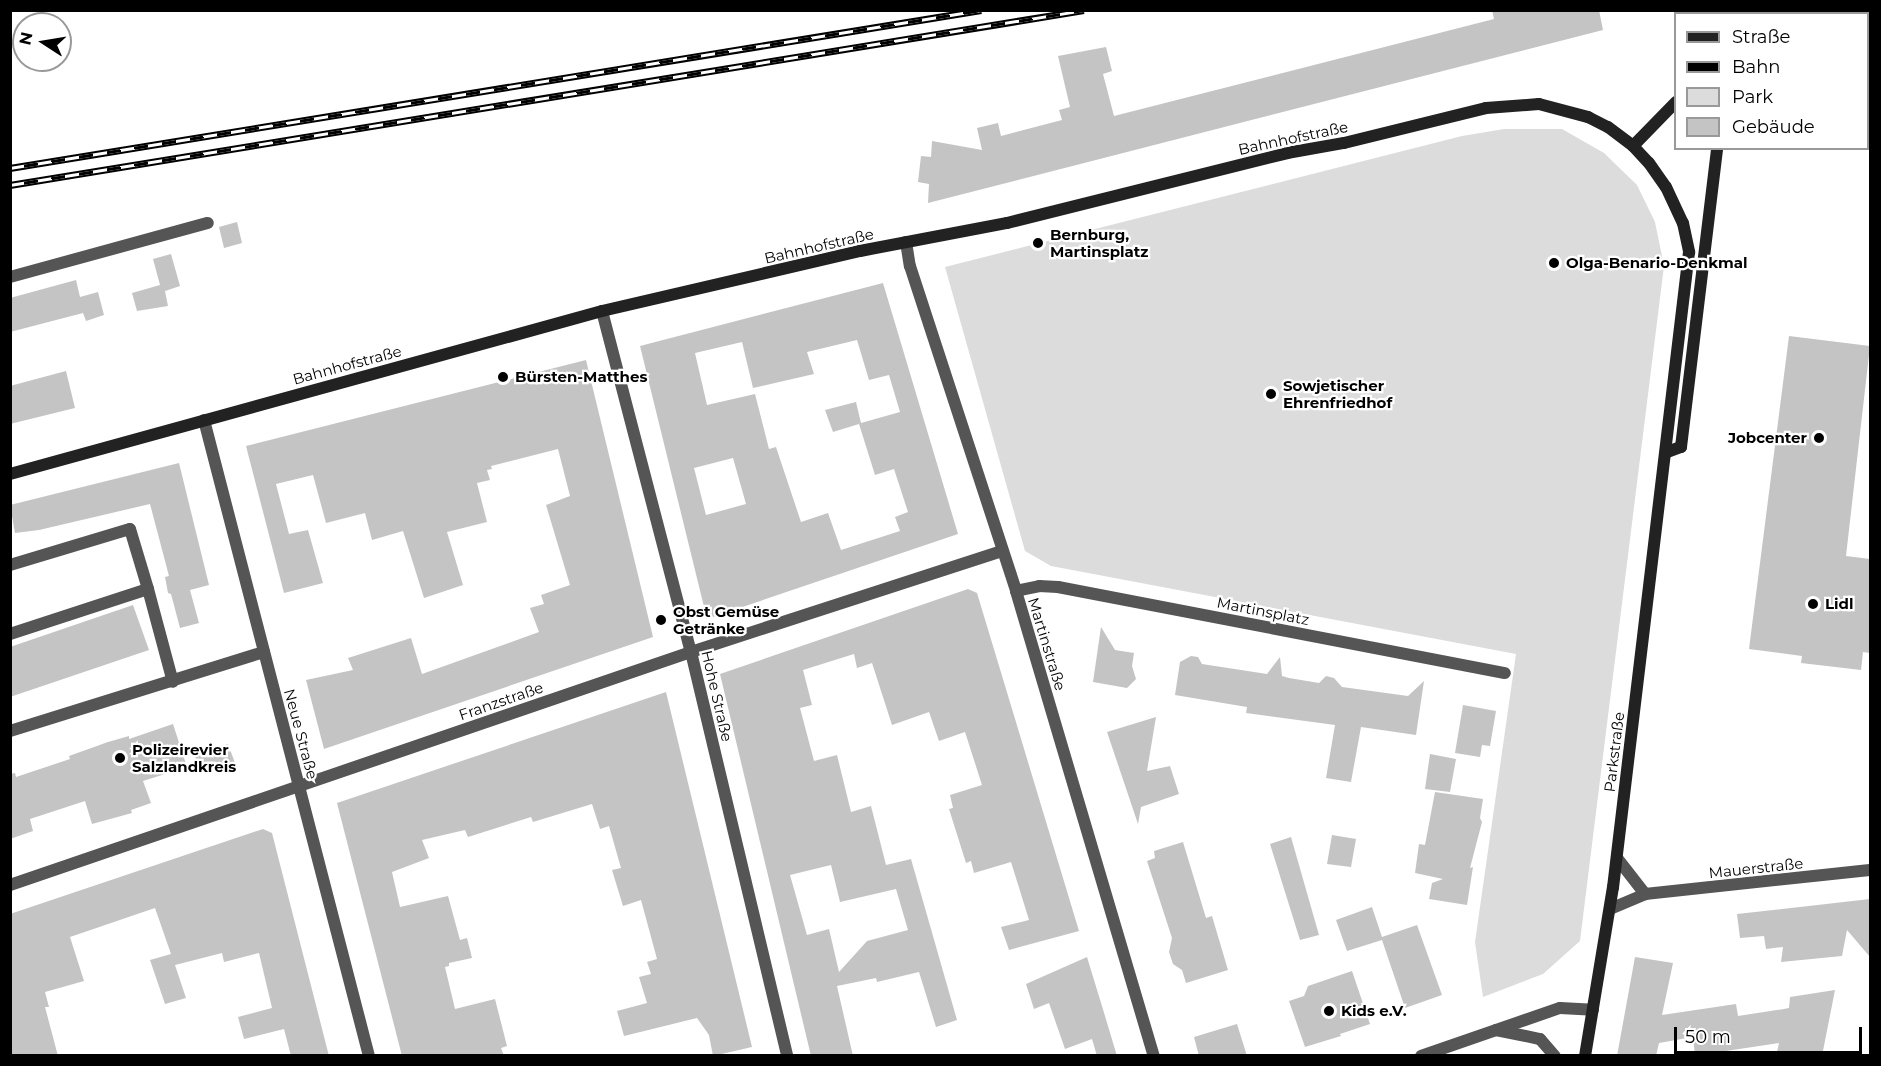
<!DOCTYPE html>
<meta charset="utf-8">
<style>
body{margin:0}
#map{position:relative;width:1881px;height:1066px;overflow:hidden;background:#fff;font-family:Montserrat,sans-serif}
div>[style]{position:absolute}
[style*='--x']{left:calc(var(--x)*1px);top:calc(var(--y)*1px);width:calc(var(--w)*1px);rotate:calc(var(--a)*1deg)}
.green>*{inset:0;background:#dcdcdc}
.building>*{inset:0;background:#c4c4c4}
.lane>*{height:12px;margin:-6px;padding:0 6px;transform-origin:6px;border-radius:6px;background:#555}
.street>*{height:12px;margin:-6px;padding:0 6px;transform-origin:6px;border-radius:6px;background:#555}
.secondary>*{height:12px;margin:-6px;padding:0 6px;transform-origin:6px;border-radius:6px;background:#222}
.rail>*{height:7px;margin-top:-3.5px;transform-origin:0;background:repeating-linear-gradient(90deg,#fff 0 14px,#000 0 28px);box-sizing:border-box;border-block:2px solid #000}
.dots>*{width:16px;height:16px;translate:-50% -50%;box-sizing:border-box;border:3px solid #fff;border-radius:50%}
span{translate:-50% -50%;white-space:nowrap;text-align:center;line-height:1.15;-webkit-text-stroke:4.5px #fff;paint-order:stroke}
.street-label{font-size:15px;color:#000}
.poi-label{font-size:15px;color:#000;font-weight:700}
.left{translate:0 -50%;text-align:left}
.right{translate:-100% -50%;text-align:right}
.frame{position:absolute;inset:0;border:12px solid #000;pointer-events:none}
.legend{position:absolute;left:1674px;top:12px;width:195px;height:138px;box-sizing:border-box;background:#fff;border:2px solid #999;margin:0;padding:8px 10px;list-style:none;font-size:18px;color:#000}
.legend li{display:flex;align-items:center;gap:12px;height:30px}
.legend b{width:30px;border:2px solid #999}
.north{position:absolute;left:12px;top:12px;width:60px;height:60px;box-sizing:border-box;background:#fff;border:2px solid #999;border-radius:50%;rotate:282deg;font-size:16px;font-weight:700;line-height:24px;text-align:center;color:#000}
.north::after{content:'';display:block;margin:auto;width:21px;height:27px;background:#000;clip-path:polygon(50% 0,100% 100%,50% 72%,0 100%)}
.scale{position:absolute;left:1674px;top:1027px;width:188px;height:27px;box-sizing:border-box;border:3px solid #000;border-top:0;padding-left:8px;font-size:18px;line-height:21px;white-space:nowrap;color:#000;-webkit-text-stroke:4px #fff;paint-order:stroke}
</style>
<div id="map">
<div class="green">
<div style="clip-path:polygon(1504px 129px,1562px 129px,1604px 153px,1637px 185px,1655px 222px,1664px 266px,1580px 941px,1543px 974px,1483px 997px,1475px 942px,1516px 654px,1051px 566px,1025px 551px,945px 267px,1462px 136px)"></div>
</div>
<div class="building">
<div style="clip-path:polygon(1492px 10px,1599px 10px,1603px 30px,928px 203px,929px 184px,918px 182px,921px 156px,931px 157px,932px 141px,982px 150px,977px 128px,998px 123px,1001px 136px,1062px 120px,1059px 110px,1070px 107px,1058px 56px,1106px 47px,1112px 71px,1103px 74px,1114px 116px,1494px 19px)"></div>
<div style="clip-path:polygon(237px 222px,242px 243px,224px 248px,219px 227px)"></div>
<div style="clip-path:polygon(171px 254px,180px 286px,165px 291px,168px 306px,137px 311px,132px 293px,160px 285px,153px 259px)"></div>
<div style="clip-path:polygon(76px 280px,80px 297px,98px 292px,104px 315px,86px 321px,83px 313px,10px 332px,10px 298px)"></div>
<div style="clip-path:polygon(evenodd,883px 283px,958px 534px,707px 619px,640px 346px,883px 283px,857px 340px,869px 380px,889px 375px,900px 412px,861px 423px,856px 402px,825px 410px,833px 432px,859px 424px,875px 475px,894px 469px,908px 512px,895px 517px,900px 531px,841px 550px,828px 513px,801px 522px,776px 447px,769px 449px,755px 394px,707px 405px,695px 353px,742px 342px,753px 388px,814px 374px,807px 352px,857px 340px,883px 283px,733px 458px,746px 504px,706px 515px,694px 468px,733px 458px)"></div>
<div style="clip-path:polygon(1789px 336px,1870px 346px,1846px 556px,1870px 559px,1870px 653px,1863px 652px,1861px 670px,1801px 663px,1802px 656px,1749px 649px)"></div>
<div style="clip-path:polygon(586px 360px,653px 637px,324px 749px,306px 680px,353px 670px,348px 658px,411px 638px,422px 674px,539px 632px,530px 608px,544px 604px,541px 595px,570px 585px,546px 505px,570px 496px,558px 449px,491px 466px,492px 469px,487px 470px,490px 480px,477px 483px,487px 522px,447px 532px,463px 585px,424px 598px,403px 531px,372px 540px,365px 513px,326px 523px,313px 475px,276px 484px,289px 534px,308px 530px,323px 583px,284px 593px,246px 446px)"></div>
<div style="clip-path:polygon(66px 371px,75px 408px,10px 424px,10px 386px)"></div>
<div style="clip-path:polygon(179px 463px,209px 585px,190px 590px,199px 623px,180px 628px,171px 594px,168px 593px,165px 577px,169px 576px,150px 504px,39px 530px,15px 533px,10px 505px)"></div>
<div style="clip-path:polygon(evenodd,968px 589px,977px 593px,1079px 931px,1009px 950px,1001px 927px,1029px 920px,1011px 862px,974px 873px,971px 861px,966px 863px,949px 809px,953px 808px,950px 795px,982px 785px,965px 732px,939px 741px,929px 712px,892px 725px,872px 663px,857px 668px,854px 654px,803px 670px,812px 705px,800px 708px,814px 761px,837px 755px,851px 812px,871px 806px,886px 865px,911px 859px,957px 1020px,936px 1027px,919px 972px,877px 982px,876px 978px,837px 986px,853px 1056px,811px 1056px,720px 674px,968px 589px,831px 865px,840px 902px,896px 889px,908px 930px,867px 941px,839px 972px,829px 929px,807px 935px,790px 875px,831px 865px)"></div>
<div style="clip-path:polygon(133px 605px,149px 650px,10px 697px,10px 647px)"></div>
<div style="clip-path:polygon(1101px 627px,1115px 650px,1134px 653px,1132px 666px,1136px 679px,1127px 688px,1093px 682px)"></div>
<div style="clip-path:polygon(1191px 656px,1198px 657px,1202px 664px,1267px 674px,1280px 657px,1282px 676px,1289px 678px,1319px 683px,1326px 676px,1334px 678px,1342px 687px,1408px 696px,1424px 681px,1416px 735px,1361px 727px,1351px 782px,1326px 778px,1335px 725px,1246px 713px,1247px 707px,1175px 695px,1180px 662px)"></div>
<div style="clip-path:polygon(666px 692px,752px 1047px,713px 1056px,709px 1035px,697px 1018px,624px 1036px,617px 1011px,647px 1003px,639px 977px,651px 974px,647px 962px,657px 959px,641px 900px,623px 906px,612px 870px,621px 868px,609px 826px,600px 829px,592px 804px,533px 822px,531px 817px,468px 837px,465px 830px,422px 840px,429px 858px,392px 872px,400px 907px,448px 896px,460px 940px,467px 938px,472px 958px,449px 963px,449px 966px,445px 967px,455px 1009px,495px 999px,507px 1046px,501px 1048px,504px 1056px,402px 1056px,337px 803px)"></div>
<div style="clip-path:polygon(1463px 705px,1496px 711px,1490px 746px,1482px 745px,1480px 757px,1455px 753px)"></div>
<div style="clip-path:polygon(1156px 717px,1147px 771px,1170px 766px,1179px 794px,1141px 807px,1138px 824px,1107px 732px)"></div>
<div style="clip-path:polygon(173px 724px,187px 767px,143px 781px,151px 803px,131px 810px,132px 813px,92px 824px,85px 801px,30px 819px,33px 831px,10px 839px,10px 774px,15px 773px,16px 777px,70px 759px,69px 756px,108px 742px,129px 736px,129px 739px)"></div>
<div style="clip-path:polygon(228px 744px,235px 763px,202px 774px,194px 754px)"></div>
<div style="clip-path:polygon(1430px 754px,1456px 759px,1450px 792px,1425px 789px)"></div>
<div style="clip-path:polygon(1435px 792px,1483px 799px,1480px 818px,1482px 822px,1470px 868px,1473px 867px,1467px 905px,1429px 899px,1432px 883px,1443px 879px,1415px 873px,1419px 844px,1425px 845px)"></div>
<div style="clip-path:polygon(263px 829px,272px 833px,329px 1056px,291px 1056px,284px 1029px,244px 1039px,238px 1017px,272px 1008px,259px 953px,224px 962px,222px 953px,175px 965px,186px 998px,165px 1004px,150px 960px,171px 954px,155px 908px,70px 937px,84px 981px,45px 992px,49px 1007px,45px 1007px,58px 1056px,10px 1056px,10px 914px)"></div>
<div style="clip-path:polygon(1332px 835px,1356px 839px,1351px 867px,1327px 864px)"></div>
<div style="clip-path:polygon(1291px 837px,1319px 935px,1300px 940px,1270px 844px)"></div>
<div style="clip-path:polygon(1183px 842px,1206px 918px,1212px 916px,1228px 970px,1186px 983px,1182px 970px,1173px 964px,1169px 952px,1172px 938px,1147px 861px,1155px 858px,1154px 851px)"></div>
<div style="clip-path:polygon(1870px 899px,1870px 957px,1847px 930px,1842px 956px,1781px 962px,1783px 947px,1766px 949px,1764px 936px,1740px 938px,1737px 914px)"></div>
<div style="clip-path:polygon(1372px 907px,1382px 937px,1417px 925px,1442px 995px,1405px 1008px,1382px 940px,1347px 951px,1336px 920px)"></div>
<div style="clip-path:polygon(1087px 957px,1105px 1016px,1117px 1056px,1097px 1056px,1092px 1039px,1065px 1049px,1049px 1003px,1034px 1009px,1026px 984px)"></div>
<div style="clip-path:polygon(1635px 957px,1673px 963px,1662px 1015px,1736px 1004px,1738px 1016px,1784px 1009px,1789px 1008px,1790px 997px,1835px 990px,1822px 1056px,1776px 1056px,1779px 1043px,1726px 1051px,1727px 1056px,1695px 1056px,1693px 1037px,1659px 1043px,1656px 1056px,1617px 1056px)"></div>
<div style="clip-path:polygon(1352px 971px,1370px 1024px,1340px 1034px,1341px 1036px,1305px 1047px,1289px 1001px,1304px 996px,1308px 986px)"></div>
<div style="clip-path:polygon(1237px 1024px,1247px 1056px,1199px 1056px,1194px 1037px)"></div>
</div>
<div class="lane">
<div style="--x:1868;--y:90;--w:2;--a:27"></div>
<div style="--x:10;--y:277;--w:205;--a:-15.3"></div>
<div style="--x:10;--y:565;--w:125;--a:-16.7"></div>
<div style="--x:130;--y:529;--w:63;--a:73.3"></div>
<div style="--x:10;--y:634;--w:145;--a:-18.1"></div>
<div style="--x:148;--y:589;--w:96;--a:75"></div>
<div style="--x:10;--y:731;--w:266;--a:-17.3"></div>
</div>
<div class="street">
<div style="--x:906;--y:242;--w:24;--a:81"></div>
<div style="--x:910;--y:266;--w:342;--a:71.9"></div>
<div style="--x:1016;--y:591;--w:485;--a:73.5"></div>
<div style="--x:602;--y:311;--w:352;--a:75.4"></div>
<div style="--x:691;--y:652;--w:415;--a:76.6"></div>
<div style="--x:204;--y:420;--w:657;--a:75.46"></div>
<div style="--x:1016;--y:591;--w:24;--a:-12"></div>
<div style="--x:1039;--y:586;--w:19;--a:3"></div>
<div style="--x:1058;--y:587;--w:455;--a:10.9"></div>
<div style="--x:1617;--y:858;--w:46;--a:52.1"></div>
<div style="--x:10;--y:885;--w:720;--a:-18.89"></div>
<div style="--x:691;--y:652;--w:327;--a:-18"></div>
<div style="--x:1610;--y:909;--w:38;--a:-23"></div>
<div style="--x:1645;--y:894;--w:226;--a:-6.1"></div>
<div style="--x:1496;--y:1030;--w:45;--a:11.6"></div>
<div style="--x:1540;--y:1039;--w:23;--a:49"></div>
<div style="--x:1421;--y:1056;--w:147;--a:-19.1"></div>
<div style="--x:1560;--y:1008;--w:33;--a:3"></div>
</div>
<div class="secondary">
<div style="--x:1727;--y:14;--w:4;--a:-76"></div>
<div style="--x:1633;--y:146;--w:62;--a:-45.7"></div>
<div style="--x:1667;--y:452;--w:15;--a:-20"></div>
<div style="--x:1681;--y:447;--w:301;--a:-83.1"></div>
<div style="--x:10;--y:474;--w:614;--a:-15.39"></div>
<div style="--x:602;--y:311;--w:265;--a:-13.1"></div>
<div style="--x:860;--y:251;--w:150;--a:-10.8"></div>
<div style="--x:1007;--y:223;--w:289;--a:-14"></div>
<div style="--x:1287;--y:153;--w:58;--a:-10"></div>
<div style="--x:1344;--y:143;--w:146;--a:-13.8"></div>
<div style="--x:1486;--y:108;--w:53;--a:-4.3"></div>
<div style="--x:1539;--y:104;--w:51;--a:14.9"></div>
<div style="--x:1588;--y:117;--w:22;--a:27"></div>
<div style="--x:1608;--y:127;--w:31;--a:37"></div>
<div style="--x:1633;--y:146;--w:23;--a:47"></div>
<div style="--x:1649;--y:163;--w:29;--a:55"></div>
<div style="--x:1666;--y:187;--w:40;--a:65"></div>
<div style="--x:1683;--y:223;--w:30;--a:78"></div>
<div style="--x:1689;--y:252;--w:640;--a:96.82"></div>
<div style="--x:1613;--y:887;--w:171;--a:99.4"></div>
</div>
<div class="rail">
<div style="--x:10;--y:168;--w:984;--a:-9.24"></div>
<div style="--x:10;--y:185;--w:1088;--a:-9.25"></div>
</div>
<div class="dots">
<div style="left:1038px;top:243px;background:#000"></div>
<div style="left:1554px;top:263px;background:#000"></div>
<div style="left:503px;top:377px;background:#000"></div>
<div style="left:1271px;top:394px;background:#000"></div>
<div style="left:1819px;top:438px;background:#000"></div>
<div style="left:1813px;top:604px;background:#000"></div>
<div style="left:661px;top:620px;background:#000"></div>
<div style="left:120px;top:758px;background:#000"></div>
<div style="left:1329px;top:1011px;background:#000"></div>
</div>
<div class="street-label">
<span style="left:1293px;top:138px;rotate:-12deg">Bahnhofstraße</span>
<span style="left:819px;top:246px;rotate:-13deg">Bahnhofstraße</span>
<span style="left:347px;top:365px;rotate:-15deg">Bahnhofstraße</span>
<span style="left:1263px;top:611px;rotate:11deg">Martinsplatz</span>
<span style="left:1047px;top:644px;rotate:73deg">Martinstraße</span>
<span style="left:717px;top:696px;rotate:77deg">Hohe Straße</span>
<span style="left:501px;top:701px;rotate:-19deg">Franzstraße</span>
<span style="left:301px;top:734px;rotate:75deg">Neue Straße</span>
<span style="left:1614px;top:752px;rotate:-83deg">Parkstraße</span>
<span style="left:1756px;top:868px;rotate:-6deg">Mauerstraße</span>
</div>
<div class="poi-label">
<span class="left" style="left:1050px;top:243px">Bernburg,<br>Martinsplatz</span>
<span class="left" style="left:1566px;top:263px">Olga-Benario-Denkmal</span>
<span class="left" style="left:515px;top:377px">Bürsten-Matthes</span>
<span class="left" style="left:1283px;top:394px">Sowjetischer<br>Ehrenfriedhof</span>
<span class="right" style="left:1807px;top:438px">Jobcenter</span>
<span class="left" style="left:1825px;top:604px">Lidl</span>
<span class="left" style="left:673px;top:620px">Obst Gemüse<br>Getränke</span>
<span class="left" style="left:132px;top:758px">Polizeirevier<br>Salzlandkreis</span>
<span class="left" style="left:1341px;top:1011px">Kids e.V.</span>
</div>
<div class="frame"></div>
<ul class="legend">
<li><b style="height:8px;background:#222"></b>Straße</li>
<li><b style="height:8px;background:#000"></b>Bahn</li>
<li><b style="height:16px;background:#dcdcdc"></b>Park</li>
<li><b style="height:16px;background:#c4c4c4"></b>Gebäude</li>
</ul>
<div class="north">N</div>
<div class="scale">50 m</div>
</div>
